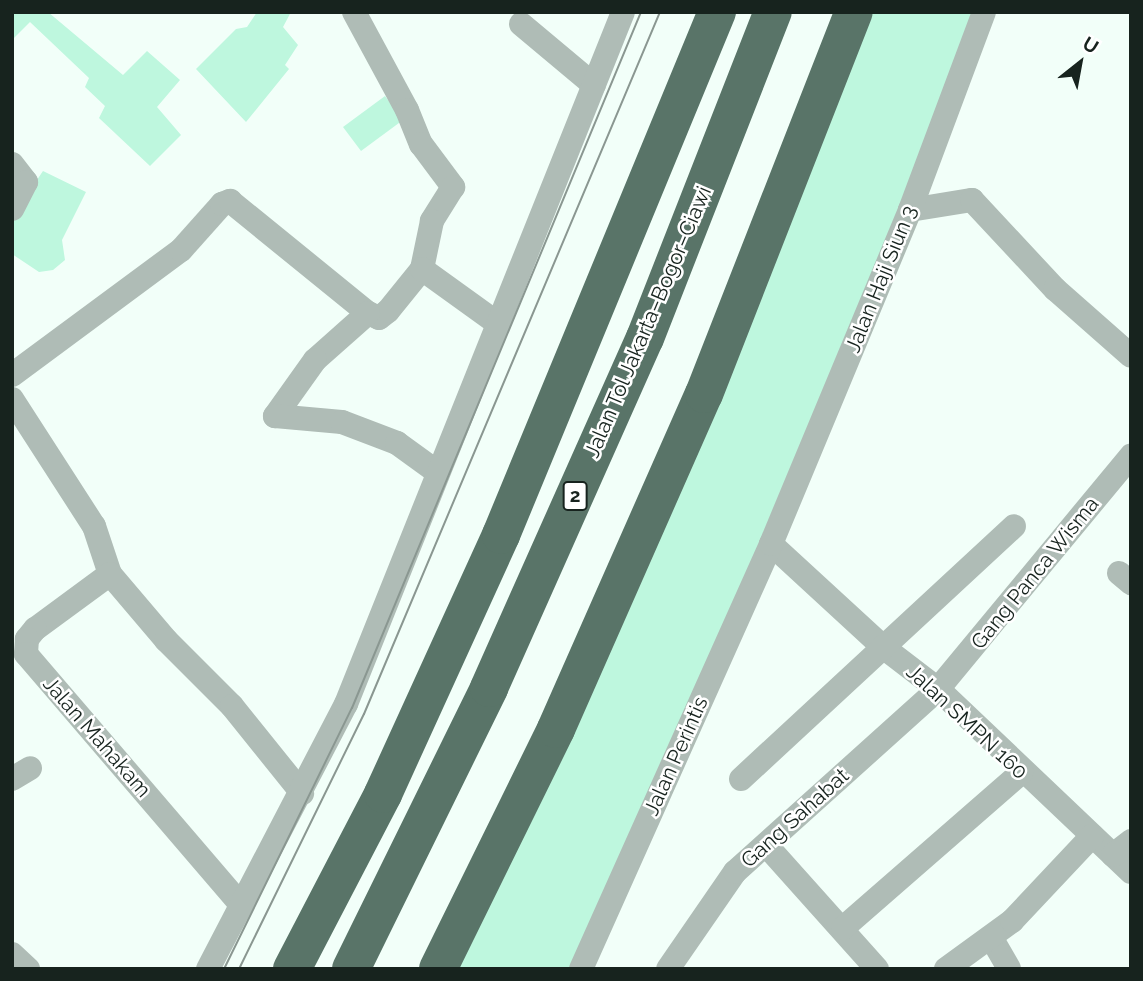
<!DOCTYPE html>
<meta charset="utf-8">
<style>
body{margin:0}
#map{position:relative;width:1143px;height:981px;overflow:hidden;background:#f2fff9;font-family:Raleway,sans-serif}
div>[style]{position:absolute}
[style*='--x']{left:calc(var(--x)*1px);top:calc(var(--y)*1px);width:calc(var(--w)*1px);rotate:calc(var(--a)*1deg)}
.green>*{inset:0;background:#bef7de}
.minor>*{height:24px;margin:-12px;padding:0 12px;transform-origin:12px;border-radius:12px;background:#afbcb6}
.motorway>*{height:38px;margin:-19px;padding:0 19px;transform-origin:19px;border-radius:19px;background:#597468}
.tram>*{height:2px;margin:-1px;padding:0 1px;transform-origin:1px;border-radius:1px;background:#8a9791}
span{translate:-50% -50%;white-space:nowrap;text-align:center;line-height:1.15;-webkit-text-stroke:5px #fff;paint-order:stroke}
.shield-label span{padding:2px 5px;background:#fff;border:2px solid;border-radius:5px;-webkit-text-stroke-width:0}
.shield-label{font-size:19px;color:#17231e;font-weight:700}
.street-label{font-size:21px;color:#17231e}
.frame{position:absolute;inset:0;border:14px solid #17231e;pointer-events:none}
.north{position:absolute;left:1045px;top:28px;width:70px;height:70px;-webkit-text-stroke:5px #fff;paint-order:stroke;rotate:31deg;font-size:19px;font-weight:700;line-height:28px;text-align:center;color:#17231e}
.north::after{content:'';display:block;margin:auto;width:24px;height:32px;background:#17231e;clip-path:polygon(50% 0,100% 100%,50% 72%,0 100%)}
</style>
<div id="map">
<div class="green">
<div style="clip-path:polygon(12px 12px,48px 12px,123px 75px,147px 51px,180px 80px,157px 107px,181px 135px,150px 166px,99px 118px,105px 106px,85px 87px,89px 78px,30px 22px,12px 40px)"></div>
<div style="clip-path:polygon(257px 12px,291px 12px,283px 27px,298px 45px,285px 65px,289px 69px,246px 122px,196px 69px,236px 29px,247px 27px)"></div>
<div style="clip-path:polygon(854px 12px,981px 12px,581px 969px,436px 969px)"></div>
<div style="clip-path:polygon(385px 96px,403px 120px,361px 151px,343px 127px)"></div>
<div style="clip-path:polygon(43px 171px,86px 192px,62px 240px,65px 260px,53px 270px,39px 272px,12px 254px,12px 217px)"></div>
</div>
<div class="minor">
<div style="--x:354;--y:12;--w:111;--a:61.6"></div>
<div style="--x:407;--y:110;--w:37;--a:68"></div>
<div style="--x:421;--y:144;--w:54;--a:53.3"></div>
<div style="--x:453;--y:187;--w:40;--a:122"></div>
<div style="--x:432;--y:221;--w:49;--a:101.8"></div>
<div style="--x:521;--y:24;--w:95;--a:39.9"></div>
<div style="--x:12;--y:164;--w:23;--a:52"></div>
<div style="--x:26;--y:182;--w:30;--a:117"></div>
<div style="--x:910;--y:210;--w:63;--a:-9.2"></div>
<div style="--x:972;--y:200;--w:122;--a:47"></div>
<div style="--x:1055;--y:289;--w:101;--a:41.4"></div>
<div style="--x:368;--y:313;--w:12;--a:24"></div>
<div style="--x:379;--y:318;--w:11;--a:-38"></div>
<div style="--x:388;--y:311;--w:54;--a:-51"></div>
<div style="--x:422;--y:269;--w:92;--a:35.8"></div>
<div style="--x:12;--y:375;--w:210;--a:-36.5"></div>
<div style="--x:181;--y:250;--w:62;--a:-48.3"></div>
<div style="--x:222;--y:204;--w:9;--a:-21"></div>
<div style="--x:230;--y:201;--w:178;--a:39.1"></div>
<div style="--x:368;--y:313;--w:71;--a:138.4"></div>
<div style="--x:315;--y:360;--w:69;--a:125.5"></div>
<div style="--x:12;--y:399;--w:151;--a:57.2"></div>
<div style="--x:94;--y:526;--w:51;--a:71.6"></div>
<div style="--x:110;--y:574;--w:87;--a:49.7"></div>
<div style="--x:166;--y:640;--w:93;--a:45"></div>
<div style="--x:232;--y:706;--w:112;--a:51.2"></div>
<div style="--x:275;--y:416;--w:67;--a:5.1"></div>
<div style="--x:342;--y:422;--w:59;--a:20.9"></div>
<div style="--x:397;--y:443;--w:49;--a:35.9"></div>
<div style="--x:771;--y:544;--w:152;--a:42.6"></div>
<div style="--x:883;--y:647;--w:69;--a:37.4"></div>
<div style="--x:938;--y:689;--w:266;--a:43.5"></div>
<div style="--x:1119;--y:573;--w:16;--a:40"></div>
<div style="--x:110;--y:574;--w:93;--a:143.7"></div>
<div style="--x:35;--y:629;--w:13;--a:129"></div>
<div style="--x:27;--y:639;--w:15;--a:94"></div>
<div style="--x:26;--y:654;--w:330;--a:49.4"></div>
<div style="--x:12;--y:779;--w:21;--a:-31"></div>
<div style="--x:741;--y:779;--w:372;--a:-42.8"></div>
<div style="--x:767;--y:846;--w:165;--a:48.2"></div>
<div style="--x:1113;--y:855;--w:23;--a:-38"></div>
<div style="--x:843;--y:928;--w:237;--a:-41.1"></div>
<div style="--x:992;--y:939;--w:34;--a:60"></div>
<div style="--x:12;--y:954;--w:22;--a:43"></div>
<div style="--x:208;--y:969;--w:299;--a:-62.5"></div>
<div style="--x:346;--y:704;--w:745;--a:-68.18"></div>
<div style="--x:581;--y:969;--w:466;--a:-65.9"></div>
<div style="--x:771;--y:544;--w:362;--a:-67.4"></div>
<div style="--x:910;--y:210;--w:211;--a:-69.5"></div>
<div style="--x:668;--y:969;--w:118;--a:-55.4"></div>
<div style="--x:735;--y:872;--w:273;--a:-42"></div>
<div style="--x:938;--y:689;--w:303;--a:-50.4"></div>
<div style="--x:946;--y:969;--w:82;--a:-36"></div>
<div style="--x:1012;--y:921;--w:117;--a:-46.7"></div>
</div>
<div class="motorway">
<div style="--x:292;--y:969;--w:197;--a:-62.5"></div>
<div style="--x:383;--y:794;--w:285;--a:-65.5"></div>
<div style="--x:501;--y:535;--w:566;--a:-67.56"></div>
<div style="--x:351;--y:969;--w:313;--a:-63.8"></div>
<div style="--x:489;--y:688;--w:383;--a:-66"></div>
<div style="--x:645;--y:338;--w:350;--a:-68.6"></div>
<div style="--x:438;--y:969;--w:267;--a:-63.8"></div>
<div style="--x:556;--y:729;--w:366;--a:-66.2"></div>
<div style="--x:704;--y:394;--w:410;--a:-68.6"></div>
</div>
<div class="tram">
<div style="--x:224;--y:969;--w:291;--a:-63.9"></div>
<div style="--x:352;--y:708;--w:754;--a:-67.45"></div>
<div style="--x:239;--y:969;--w:284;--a:-63.9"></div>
<div style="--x:364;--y:714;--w:762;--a:-67.14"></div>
</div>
<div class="shield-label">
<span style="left:575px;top:496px">2</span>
</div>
<div class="street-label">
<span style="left:881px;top:279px;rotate:-68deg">Jalan Haji Siun 3</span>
<span style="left:648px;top:322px;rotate:-67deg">Jalan Tol Jakarta–Bogor–Ciawi</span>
<span style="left:1035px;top:573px;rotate:-51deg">Gang Panca Wisma</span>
<span style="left:967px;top:722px;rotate:43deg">Jalan SMPN 160</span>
<span style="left:97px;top:737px;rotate:49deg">Jalan Mahakam</span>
<span style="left:676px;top:756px;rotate:-66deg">Jalan Perintis</span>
<span style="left:795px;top:818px;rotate:-42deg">Gang Sahabat</span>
</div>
<div class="frame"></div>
<div class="north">U</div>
</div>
